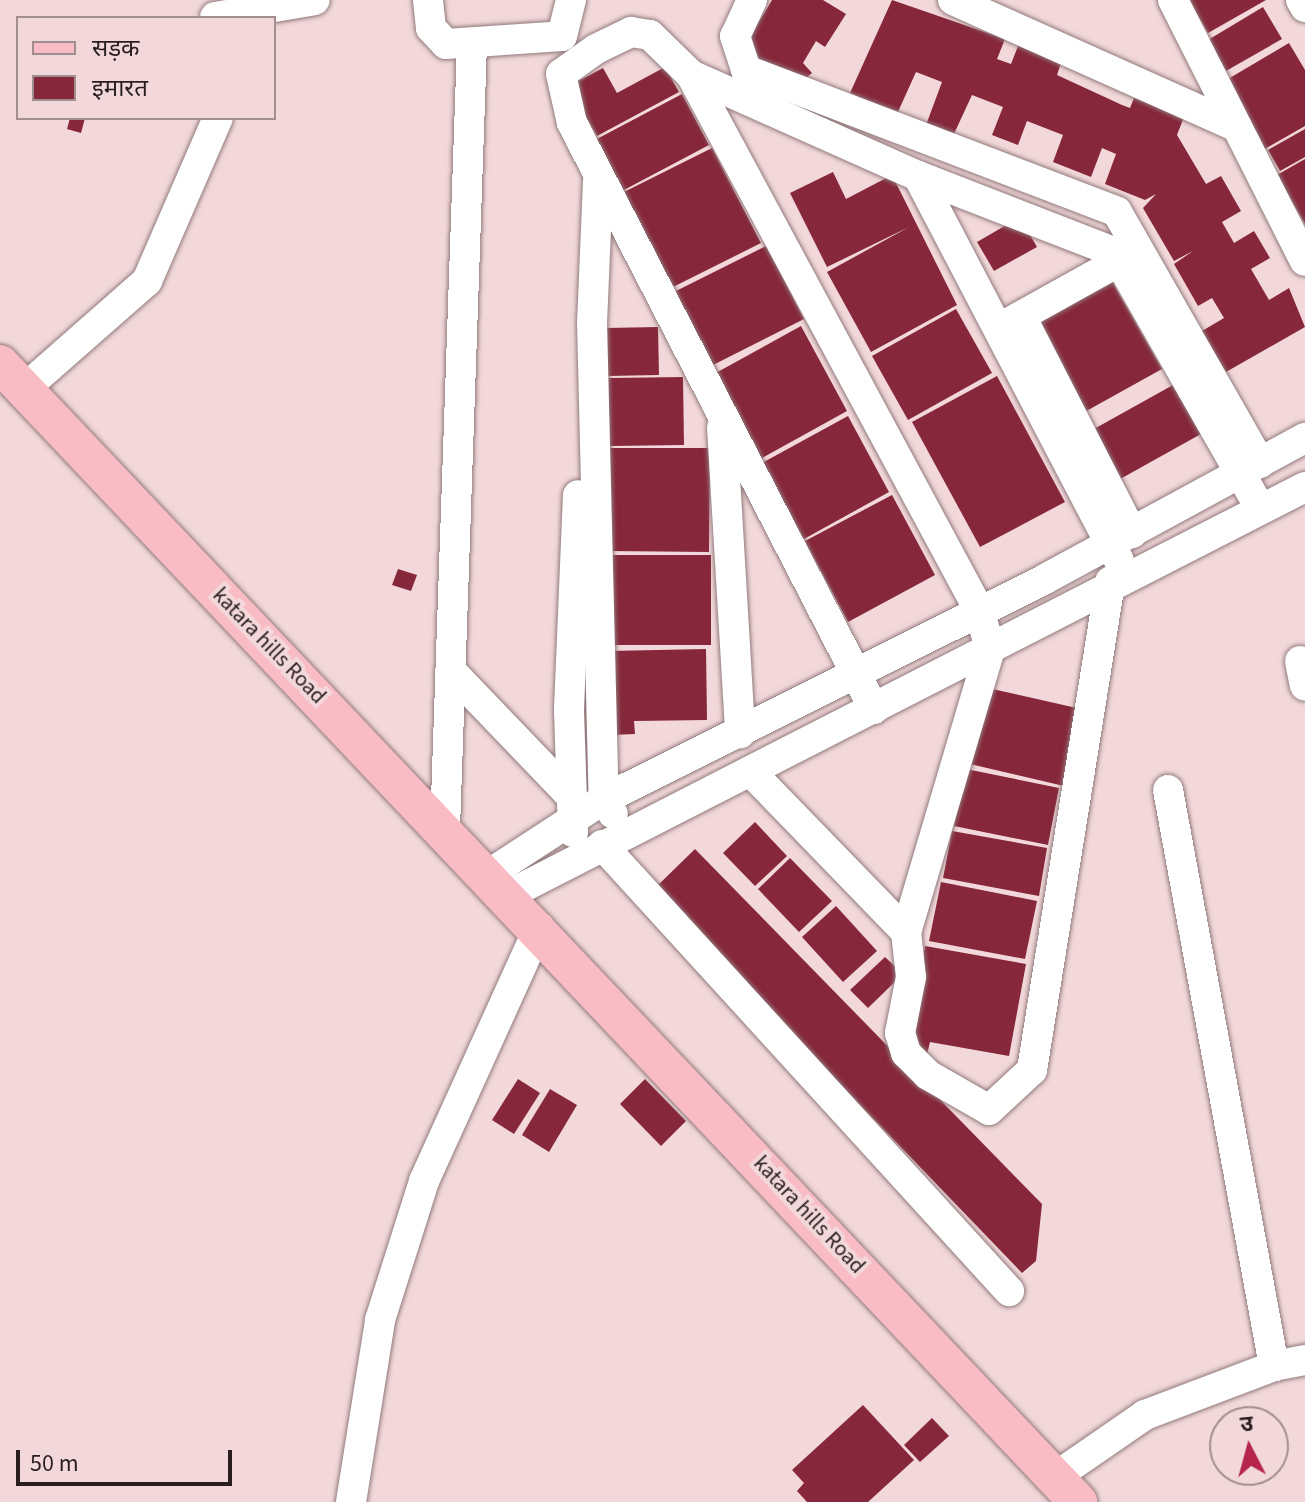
<!DOCTYPE html>
<meta charset="utf-8">
<style>
body{margin:0}
#map{position:relative;width:1305px;height:1502px;overflow:hidden;background:#f2d8da;font-family:"Source Sans 3","Noto Sans Devanagari",sans-serif}
div>[style]{position:absolute}
[style*='--x']{left:calc(var(--x)*1px);top:calc(var(--y)*1px);width:calc(var(--w)*1px);rotate:calc(var(--a)*1deg)}
.building>*{inset:0;background:#86273b}
.roads{filter:drop-shadow(0 0 2px #917a7c) drop-shadow(0 0 2px #917a7c)}
.minor>*{height:30px;margin:-15px;padding:0 15px;transform-origin:15px;border-radius:15px;background:#fff}
.major>*{height:38px;margin:-19px;padding:0 19px;transform-origin:19px;border-radius:19px;background:#f9bcc4}
span{translate:-50% -50%;white-space:nowrap;text-align:center;line-height:1.15;-webkit-text-stroke:8px #f2d8da;paint-order:stroke}
.street-label{font-size:22px;color:#281e1f}
.legend{position:absolute;left:16px;top:16px;width:260px;height:104px;box-sizing:border-box;background:#f2d8da;border:2px solid #a18e8f;margin:0;padding:10px 14px;list-style:none;font-size:24px;color:#281e1f}
.legend li{display:flex;align-items:center;gap:16px;height:40px}
.legend b{width:40px;border:2px solid #a18e8f}
.north{position:absolute;left:1209px;top:1406px;width:80px;height:80px;box-sizing:border-box;background:#f2d8da;border:2px solid #a18e8f;border-radius:50%;rotate:354deg;font-size:22px;font-weight:700;line-height:32px;text-align:center;color:#281e1f}
.north::after{content:'';display:block;margin:auto;width:28px;height:36px;background:#b5244a;clip-path:polygon(50% 0,100% 100%,50% 72%,0 100%)}
.scale{position:absolute;left:16px;top:1450px;width:216px;height:36px;box-sizing:border-box;border:4px solid #281e1f;border-top:0;padding-left:10px;font-size:24px;line-height:28px;white-space:nowrap;color:#281e1f;-webkit-text-stroke:6px #f2d8da;paint-order:stroke}
</style>
<div id="map">
<div class="building">
<div style="clip-path:polygon(772px 0,823px 0,846px 14px,825px 47px,816px 41px,803px 63px,812px 73px,802px 81px,740px 53px)"></div>
<div style="clip-path:polygon(892px 0,1005px 39px,997px 59px,1011px 64px,1018px 46px,1061px 63px,1057px 75px,1122px 105px,1130px 108px,1134px 98px,1184px 117px,1177px 135px,1206px 184px,1221px 176px,1241px 211px,1222px 222px,1234px 243px,1254px 231px,1270px 258px,1251px 269px,1269px 300px,1289px 288px,1305px 327px,1226px 372px,1202px 331px,1224px 318px,1212px 298px,1198px 306px,1174px 264px,1193px 251px,1174px 261px,1143px 208px,1156px 194px,1145px 200px,1105px 184px,1116px 154px,1102px 148px,1091px 177px,1053px 162px,1063px 135px,1027px 121px,1018px 145px,992px 135px,1003px 107px,972px 95px,953px 136px,926px 125px,942px 82px,916px 72px,897px 114px,850px 93px)"></div>
<div style="clip-path:polygon(1189px 0,1266px 0,1208px 33px)"></div>
<div style="clip-path:polygon(1263px 7px,1282px 39px,1226px 71px,1208px 40px)"></div>
<div style="clip-path:polygon(1289px 43px,1305px 70px,1305px 126px,1263px 150px,1223px 82px)"></div>
<div style="clip-path:polygon(665px 67px,679px 92px,597px 136px,569px 86px,603px 68px,617px 93px)"></div>
<div style="clip-path:polygon(682px 94px,709px 145px,622px 191px,595px 140px)"></div>
<div style="clip-path:polygon(70px 118px,85px 118px,81px 133px,67px 129px)"></div>
<div style="clip-path:polygon(1305px 129px,1305px 157px,1280px 171px,1268px 150px)"></div>
<div style="clip-path:polygon(712px 148px,761px 243px,671px 288px,622px 193px)"></div>
<div style="clip-path:polygon(1305px 159px,1305px 224px,1277px 175px)"></div>
<div style="clip-path:polygon(833px 172px,846px 199px,892px 175px,957px 305px,871px 352px,827px 272px,909px 227px,827px 267px,790px 193px)"></div>
<div style="clip-path:polygon(1020px 217px,1037px 247px,994px 271px,977px 242px)"></div>
<div style="clip-path:polygon(766px 246px,804px 319px,711px 366px,674px 292px)"></div>
<div style="clip-path:polygon(1110px 278px,1162px 369px,1081px 414px,1030px 323px)"></div>
<div style="clip-path:polygon(956px 309px,992px 373px,908px 420px,872px 356px)"></div>
<div style="clip-path:polygon(801px 326px,847px 411px,760px 459px,714px 374px)"></div>
<div style="clip-path:polygon(658px 327px,659px 375px,607px 376px,606px 328px)"></div>
<div style="clip-path:polygon(997px 376px,1065px 502px,980px 547px,912px 422px)"></div>
<div style="clip-path:polygon(683px 377px,684px 445px,610px 446px,608px 378px)"></div>
<div style="clip-path:polygon(1173px 385px,1201px 434px,1113px 483px,1085px 434px)"></div>
<div style="clip-path:polygon(848px 416px,889px 492px,804px 539px,762px 463px)"></div>
<div style="clip-path:polygon(609px 448px,710px 448px,709px 552px,608px 551px)"></div>
<div style="clip-path:polygon(892px 495px,935px 575px,848px 622px,805px 541px)"></div>
<div style="clip-path:polygon(607px 555px,711px 555px,711px 645px,607px 645px)"></div>
<div style="clip-path:polygon(398px 569px,417px 575px,411px 591px,392px 585px)"></div>
<div style="clip-path:polygon(706px 649px,707px 720px,634px 721px,635px 734px,610px 735px,609px 651px)"></div>
<div style="clip-path:polygon(988px 688px,1081px 709px,1064px 786px,970px 764px)"></div>
<div style="clip-path:polygon(966px 769px,1059px 788px,1048px 845px,954px 826px)"></div>
<div style="clip-path:polygon(755px 822px,787px 856px,755px 886px,723px 853px)"></div>
<div style="clip-path:polygon(952px 831px,1047px 848px,1039px 896px,943px 878px)"></div>
<div style="clip-path:polygon(695px 849px,1042px 1204px,1036px 1261px,1022px 1273px,653px 890px)"></div>
<div style="clip-path:polygon(790px 858px,832px 901px,799px 932px,758px 889px)"></div>
<div style="clip-path:polygon(941px 882px,1037px 901px,1025px 959px,929px 941px)"></div>
<div style="clip-path:polygon(836px 906px,877px 951px,843px 982px,802px 937px)"></div>
<div style="clip-path:polygon(925px 946px,1026px 964px,1009px 1056px,930px 1042px,927px 1054px,909px 1049px)"></div>
<div style="clip-path:polygon(885px 957px,903px 974px,868px 1008px,850px 990px)"></div>
<div style="clip-path:polygon(518px 1079px,540px 1093px,514px 1134px,492px 1120px)"></div>
<div style="clip-path:polygon(645px 1079px,686px 1121px,661px 1146px,620px 1104px)"></div>
<div style="clip-path:polygon(550px 1089px,577px 1105px,549px 1152px,522px 1135px)"></div>
<div style="clip-path:polygon(863px 1405px,914px 1460px,868px 1502px,807px 1502px,797px 1491px,804px 1483px,792px 1470px)"></div>
<div style="clip-path:polygon(932px 1418px,949px 1436px,920px 1462px,904px 1445px)"></div>
</div>
<div class="roads">
<div class="minor">
<div style="--x:428;--y:0;--w:28;--a:84"></div>
<div style="--x:431;--y:28;--w:22;--a:47"></div>
<div style="--x:446;--y:44;--w:116;--a:-3.9"></div>
<div style="--x:562;--y:36;--w:37;--a:-76"></div>
<div style="--x:752;--y:0;--w:40;--a:115"></div>
<div style="--x:735;--y:36;--w:36;--a:72"></div>
<div style="--x:746;--y:70;--w:397;--a:20.9"></div>
<div style="--x:1117;--y:212;--w:289;--a:60.3"></div>
<div style="--x:953;--y:0;--w:309;--a:24.1"></div>
<div style="--x:1173;--y:0;--w:292;--a:63.2"></div>
<div style="--x:1301;--y:0;--w:8;--a:60"></div>
<div style="--x:215;--y:17;--w:101;--a:-9.6"></div>
<div style="--x:691;--y:75;--w:610;--a:61.71"></div>
<div style="--x:980;--y:612;--w:38;--a:75"></div>
<div style="--x:990;--y:649;--w:295;--a:106.5"></div>
<div style="--x:906;--y:932;--w:223;--a:-134.1"></div>
<div style="--x:918;--y:176;--w:433;--a:62.4"></div>
<div style="--x:598;--y:181;--w:141;--a:92.4"></div>
<div style="--x:592;--y:322;--w:477;--a:88.6"></div>
<div style="--x:604;--y:799;--w:17;--a:59"></div>
<div style="--x:1021;--y:316;--w:244;--a:62.9"></div>
<div style="--x:1003;--y:326;--w:134;--a:-29.1"></div>
<div style="--x:24;--y:389;--w:164;--a:-41.3"></div>
<div style="--x:147;--y:281;--w:178;--a:-66.5"></div>
<div style="--x:722;--y:427;--w:307;--a:86.6"></div>
<div style="--x:1300;--y:661;--w:25;--a:79"></div>
<div style="--x:451;--y:671;--w:173;--a:46.2"></div>
<div style="--x:874;--y:709;--w:659;--a:-117.26"></div>
<div style="--x:572;--y:123;--w:50;--a:-102.7"></div>
<div style="--x:561;--y:74;--w:43;--a:-35.5"></div>
<div style="--x:596;--y:49;--w:39;--a:-26"></div>
<div style="--x:631;--y:32;--w:19;--a:9"></div>
<div style="--x:650;--y:35;--w:57;--a:44.3"></div>
<div style="--x:691;--y:75;--w:248;--a:24"></div>
<div style="--x:918;--y:176;--w:210;--a:21.2"></div>
<div style="--x:1114;--y:252;--w:295;--a:60.3"></div>
<div style="--x:1168;--y:790;--w:586;--a:79.57"></div>
<div style="--x:1274;--y:1366;--w:32;--a:-11"></div>
<div style="--x:445;--y:829;--w:786;--a:-88.03"></div>
<div style="--x:573;--y:832;--w:123;--a:-91.9"></div>
<div style="--x:569;--y:709;--w:214;--a:-87.6"></div>
<div style="--x:602;--y:845;--w:604;--a:47.62"></div>
<div style="--x:489;--y:874;--w:137;--a:-33.1"></div>
<div style="--x:604;--y:799;--w:493;--a:-26.5"></div>
<div style="--x:1045;--y:579;--w:296;--a:-28.5"></div>
<div style="--x:508;--y:895;--w:895;--a:-27.11"></div>
<div style="--x:906;--y:932;--w:45;--a:83.7"></div>
<div style="--x:911;--y:977;--w:57;--a:101.1"></div>
<div style="--x:900;--y:1033;--w:21;--a:73"></div>
<div style="--x:906;--y:1053;--w:31;--a:45"></div>
<div style="--x:928;--y:1075;--w:70;--a:29.8"></div>
<div style="--x:989;--y:1110;--w:59;--a:-42.9"></div>
<div style="--x:1032;--y:1070;--w:495;--a:-80.9"></div>
<div style="--x:1055;--y:1477;--w:109;--a:-34.6"></div>
<div style="--x:1145;--y:1415;--w:138;--a:-20.8"></div>
<div style="--x:351;--y:1502;--w:184;--a:-80.9"></div>
<div style="--x:380;--y:1320;--w:146;--a:-72.4"></div>
<div style="--x:424;--y:1181;--w:279;--a:-65.6"></div>
</div>
<div class="major">
<div style="--x:0;--y:364;--w:1568;--a:46.55"></div>
</div>
</div>
<div class="street-label">
<span style="left:269px;top:646px;rotate:46deg">katara hills Road</span>
<span style="left:809px;top:1215px;rotate:47deg">katara hills Road</span>
</div>
<ul class="legend">
<li><b style="height:10px;background:#f9bcc4"></b>सड़क</li>
<li><b style="height:22px;background:#86273b"></b>इमारत</li>
</ul>
<div class="north">उ</div>
<div class="scale">50 m</div>
</div>
